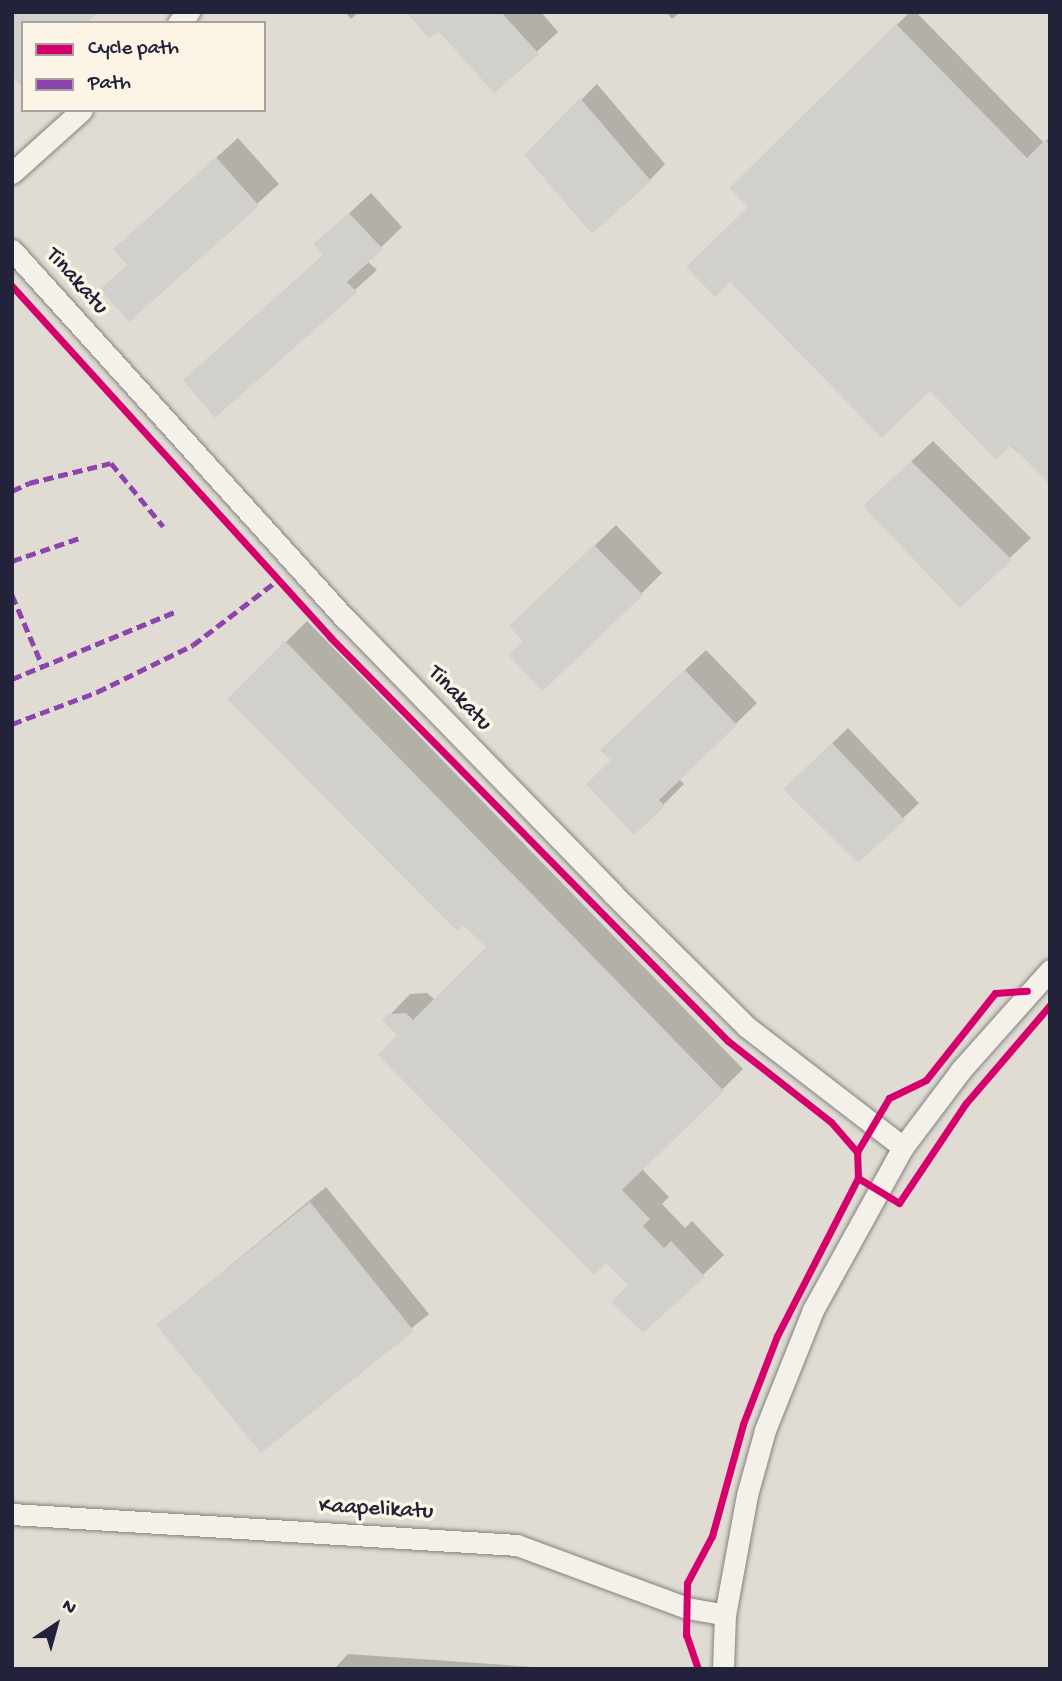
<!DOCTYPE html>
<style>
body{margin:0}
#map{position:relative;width:1062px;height:1681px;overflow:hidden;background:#eeebe3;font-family:"Gochi Hand",sans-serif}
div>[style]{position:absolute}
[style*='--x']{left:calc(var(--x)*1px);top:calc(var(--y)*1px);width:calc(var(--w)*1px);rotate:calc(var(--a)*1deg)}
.built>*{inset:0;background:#e0dcd4}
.green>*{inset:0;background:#e0dcd3}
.shadow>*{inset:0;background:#0003}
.building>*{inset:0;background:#d2d0cc}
.roads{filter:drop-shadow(0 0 2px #828182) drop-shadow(0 0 2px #828182)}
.minor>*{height:21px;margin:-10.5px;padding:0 10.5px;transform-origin:10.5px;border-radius:10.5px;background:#f4f1eb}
.quiet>*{height:5px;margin-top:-2.5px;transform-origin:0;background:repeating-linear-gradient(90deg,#8e44ad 0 10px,transparent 0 15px)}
.cycleway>*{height:7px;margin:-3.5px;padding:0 3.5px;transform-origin:3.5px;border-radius:3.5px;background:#d6006c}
span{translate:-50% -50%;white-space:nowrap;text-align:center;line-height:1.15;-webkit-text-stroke:7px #fcf5e5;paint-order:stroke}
.street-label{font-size:23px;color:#22223b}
.frame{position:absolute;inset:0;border:14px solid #22223b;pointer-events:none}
.legend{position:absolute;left:21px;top:21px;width:245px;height:91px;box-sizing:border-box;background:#fcf5e5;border:2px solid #a5a1a1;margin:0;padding:9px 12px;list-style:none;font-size:21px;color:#22223b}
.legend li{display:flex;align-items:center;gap:14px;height:35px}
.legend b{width:35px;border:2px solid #a5a1a1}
.north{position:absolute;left:21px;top:1590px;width:70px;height:70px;-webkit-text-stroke:5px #fcf5e5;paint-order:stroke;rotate:36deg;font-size:19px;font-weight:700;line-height:28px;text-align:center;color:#22223b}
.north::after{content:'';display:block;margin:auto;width:24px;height:32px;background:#22223b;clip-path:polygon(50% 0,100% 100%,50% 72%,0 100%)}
</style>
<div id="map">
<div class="built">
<div style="clip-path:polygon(evenodd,12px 12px,1050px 12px,1050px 1669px,12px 1669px,12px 12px,23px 23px,264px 23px,264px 110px,23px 110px,23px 23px)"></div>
</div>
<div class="green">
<div style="clip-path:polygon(12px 305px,283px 608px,288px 605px,751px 1073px,736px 1091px,724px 1091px,285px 641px,227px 698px,239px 711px,219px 733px,214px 724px,219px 705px,211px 691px,57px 760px,56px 756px,12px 775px)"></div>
<div style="clip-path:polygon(697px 548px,769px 613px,860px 602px,894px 614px,943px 664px,978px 716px,988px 778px,959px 940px,957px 1019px,931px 1045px,870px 1069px,823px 1054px,831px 992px,852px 926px,913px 795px,826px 704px,764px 767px,745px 812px,713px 849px,804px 931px,797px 947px,819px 964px,800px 1033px,726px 969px,621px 859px,782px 697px,774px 654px,682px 569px)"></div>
<div style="clip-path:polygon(12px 879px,63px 905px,141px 955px,216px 1025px,223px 1061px,478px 1358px,550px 1427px,612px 1469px,678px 1500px,596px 1410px,626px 1386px,672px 1413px,730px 1433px,695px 1494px,712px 1512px,680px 1582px,663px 1581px,656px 1546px,636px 1523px,610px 1508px,569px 1507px,523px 1520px,344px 1493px,345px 1485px,464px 1491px,514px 1452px,425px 1337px,414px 1331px,272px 1154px,256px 1166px,199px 1134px,90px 1015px,96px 1003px,12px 947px)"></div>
<div style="clip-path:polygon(1050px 1015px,1050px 1095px,1038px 1101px,1017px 1097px,992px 1079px)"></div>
<div style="clip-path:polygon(778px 1093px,846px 1150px,849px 1177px,801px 1267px,744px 1404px,734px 1408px,709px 1400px,705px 1390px,709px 1380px,726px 1387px,773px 1280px,755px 1269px,763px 1252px,782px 1261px,828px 1177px,806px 1163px,821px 1139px,772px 1101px)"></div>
<div style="clip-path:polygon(970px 1105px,1041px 1174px,981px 1245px,1050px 1316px,1050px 1433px,843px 1422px,805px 1416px,790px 1408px,830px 1314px,875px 1228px,888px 1208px,900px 1215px)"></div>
<div style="clip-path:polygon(659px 1210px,714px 1267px,711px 1282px,682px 1315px,672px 1306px,704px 1276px,671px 1241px,664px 1248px,643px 1226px)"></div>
<div style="clip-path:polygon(606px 1263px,612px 1270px,600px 1283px,605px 1294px,589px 1309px,573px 1294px)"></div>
<div style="clip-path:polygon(616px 1320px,624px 1327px,627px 1324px,653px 1349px,641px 1361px,607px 1328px)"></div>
<div style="clip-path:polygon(12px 1464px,283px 1482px,279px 1516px,12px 1501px)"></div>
<div style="clip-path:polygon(780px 1517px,766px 1576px,751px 1611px,750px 1669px,739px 1662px,752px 1538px,760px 1521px)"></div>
<div style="clip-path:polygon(121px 1535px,395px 1549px,407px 1557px,418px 1596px,399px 1612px,366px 1610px,342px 1581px,292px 1581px,263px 1573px,136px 1561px,135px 1550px)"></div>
<div style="clip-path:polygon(483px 1559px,566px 1573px,676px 1624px,676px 1639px,692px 1669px,575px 1669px,577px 1627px,514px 1610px,452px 1600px)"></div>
</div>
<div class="shadow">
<div style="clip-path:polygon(345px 12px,359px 12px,351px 19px)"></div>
<div style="clip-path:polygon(408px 12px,541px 12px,558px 32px,494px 91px,439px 30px)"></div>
<div style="clip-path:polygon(666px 12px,680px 12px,672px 19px)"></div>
<div style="clip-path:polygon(910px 12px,916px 12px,1044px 143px,1050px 137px,1050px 482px,732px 188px)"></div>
<div style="clip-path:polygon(597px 84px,665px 164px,650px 180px,526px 155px)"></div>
<div style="clip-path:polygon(238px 138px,279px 184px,129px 319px,128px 264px,115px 249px)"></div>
<div style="clip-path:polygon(371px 193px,402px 227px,367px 261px,377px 270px,215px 416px,185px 380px,325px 254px,316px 244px)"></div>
<div style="clip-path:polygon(933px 441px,1031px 538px,960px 605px,886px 485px)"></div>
<div style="clip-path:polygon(616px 525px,662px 573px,641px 594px,525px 641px,532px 606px)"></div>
<div style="clip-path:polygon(307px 621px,743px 1069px,642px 1169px,669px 1197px,662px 1204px,685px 1228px,692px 1221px,724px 1255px,643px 1331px,630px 1285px,385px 1020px,410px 994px,427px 993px,435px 1000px,489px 946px,229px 699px)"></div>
<div style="clip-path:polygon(706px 650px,757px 703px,679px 779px,684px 784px,663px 805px,613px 760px,623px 729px)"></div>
<div style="clip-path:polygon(848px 728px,919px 803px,858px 861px,801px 773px)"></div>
<div style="clip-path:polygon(326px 1187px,429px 1314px,261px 1451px,158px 1325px)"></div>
<div style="clip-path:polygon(348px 1654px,548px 1668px,548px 1669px,334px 1669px)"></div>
</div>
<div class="building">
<div style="clip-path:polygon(12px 12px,95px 12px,96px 14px,86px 23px,23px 23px,23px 88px,12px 76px)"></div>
<div style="clip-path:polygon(406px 12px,501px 12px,539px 54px,494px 93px,439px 32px,429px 38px)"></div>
<div style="clip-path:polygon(896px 24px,1027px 158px,1045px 140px,1050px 145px,1050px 485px,1011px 445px,996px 460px,930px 391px,882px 438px,730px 282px,715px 297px,686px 267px,748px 207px,729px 188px)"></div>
<div style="clip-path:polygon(580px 98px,651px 181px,592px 234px,524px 155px)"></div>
<div style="clip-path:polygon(216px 157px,259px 206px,129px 322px,100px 289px,127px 265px,113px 249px)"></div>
<div style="clip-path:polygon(349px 213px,383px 249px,347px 282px,357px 292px,215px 418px,183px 380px,323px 255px,313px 244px)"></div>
<div style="clip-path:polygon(911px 461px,1012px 560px,960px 608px,863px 506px)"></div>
<div style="clip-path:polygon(594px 545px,643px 595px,543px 691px,508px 655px,523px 641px,509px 626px)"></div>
<div style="clip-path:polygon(285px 641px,724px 1091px,622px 1190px,650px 1219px,643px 1226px,664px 1248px,671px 1241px,705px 1277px,643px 1333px,611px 1302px,628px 1285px,606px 1263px,594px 1275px,378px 1055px,397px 1035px,382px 1020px,388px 1014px,406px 1013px,413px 1020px,486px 947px,463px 925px,457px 931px,227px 699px)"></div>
<div style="clip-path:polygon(685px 670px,737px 725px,659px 800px,665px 806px,634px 835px,586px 784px,611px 760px,600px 750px)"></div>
<div style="clip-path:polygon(832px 743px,905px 820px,858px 863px,783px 789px)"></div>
<div style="clip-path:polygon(310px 1202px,414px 1331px,261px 1453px,156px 1325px)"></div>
</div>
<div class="roads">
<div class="minor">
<div style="--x:178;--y:23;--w:16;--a:-45"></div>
<div style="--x:12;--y:173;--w:94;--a:-42"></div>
<div style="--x:12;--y:250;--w:498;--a:47.9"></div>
<div style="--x:346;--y:619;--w:382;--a:45.8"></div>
<div style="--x:612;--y:893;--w:190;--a:44.8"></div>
<div style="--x:747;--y:1027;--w:197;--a:37.6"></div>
<div style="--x:12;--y:1514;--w:506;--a:3.51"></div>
<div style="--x:517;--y:1545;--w:181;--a:20.3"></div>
<div style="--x:687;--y:1608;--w:39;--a:10"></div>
<div style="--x:723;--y:1669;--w:54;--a:-87.9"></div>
<div style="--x:725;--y:1615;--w:122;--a:-79.6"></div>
<div style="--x:747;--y:1495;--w:67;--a:-74.5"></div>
<div style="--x:765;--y:1430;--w:129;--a:-68.2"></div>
<div style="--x:813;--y:1310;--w:186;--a:-61.1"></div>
<div style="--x:903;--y:1147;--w:96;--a:-53"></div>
<div style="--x:961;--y:1070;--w:134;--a:-48.3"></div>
</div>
</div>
<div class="quiet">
<div style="--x:12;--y:491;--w:19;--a:-25"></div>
<div style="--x:29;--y:483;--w:84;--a:-13.7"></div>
<div style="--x:111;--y:463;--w:82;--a:50.5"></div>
<div style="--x:12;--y:561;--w:74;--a:-18.9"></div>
<div style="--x:12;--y:595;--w:78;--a:66.7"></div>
<div style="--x:12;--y:679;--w:178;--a:-22.4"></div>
<div style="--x:12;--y:724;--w:91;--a:-20.6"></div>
<div style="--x:97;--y:692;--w:107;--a:-26.1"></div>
<div style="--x:193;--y:645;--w:107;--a:-37.4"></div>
</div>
<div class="cycleway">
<div style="--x:12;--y:286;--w:474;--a:47.8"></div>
<div style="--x:330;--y:637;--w:567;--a:45.43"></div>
<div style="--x:728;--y:1041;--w:131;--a:38.2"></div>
<div style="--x:831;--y:1122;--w:40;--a:49"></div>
<div style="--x:858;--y:1178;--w:48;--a:31.4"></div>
<div style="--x:899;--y:1203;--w:120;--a:-56.2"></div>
<div style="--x:966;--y:1103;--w:129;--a:-49.4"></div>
<div style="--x:698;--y:1669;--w:36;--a:-109"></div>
<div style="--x:686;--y:1635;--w:52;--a:-88.9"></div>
<div style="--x:687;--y:1583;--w:53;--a:-62"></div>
<div style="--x:712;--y:1536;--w:116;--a:-74.5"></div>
<div style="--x:743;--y:1424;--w:94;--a:-68.9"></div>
<div style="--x:777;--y:1336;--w:178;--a:-62.9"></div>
<div style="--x:858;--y:1178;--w:26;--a:-92"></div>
<div style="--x:857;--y:1152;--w:63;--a:-59.3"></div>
<div style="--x:889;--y:1098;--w:41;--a:-25.9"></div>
<div style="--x:926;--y:1080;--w:111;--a:-51.6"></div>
<div style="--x:995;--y:993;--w:32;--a:-4"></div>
</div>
<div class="street-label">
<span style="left:76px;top:282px;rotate:48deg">Tinakatu</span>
<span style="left:459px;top:699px;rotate:46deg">Tinakatu</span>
<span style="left:376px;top:1510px;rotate:3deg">Kaapelikatu</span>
</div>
<div class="frame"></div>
<ul class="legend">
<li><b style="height:9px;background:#d6006c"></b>Cycle path</li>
<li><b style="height:9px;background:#8e44ad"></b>Path</li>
</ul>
<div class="north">N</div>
</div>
